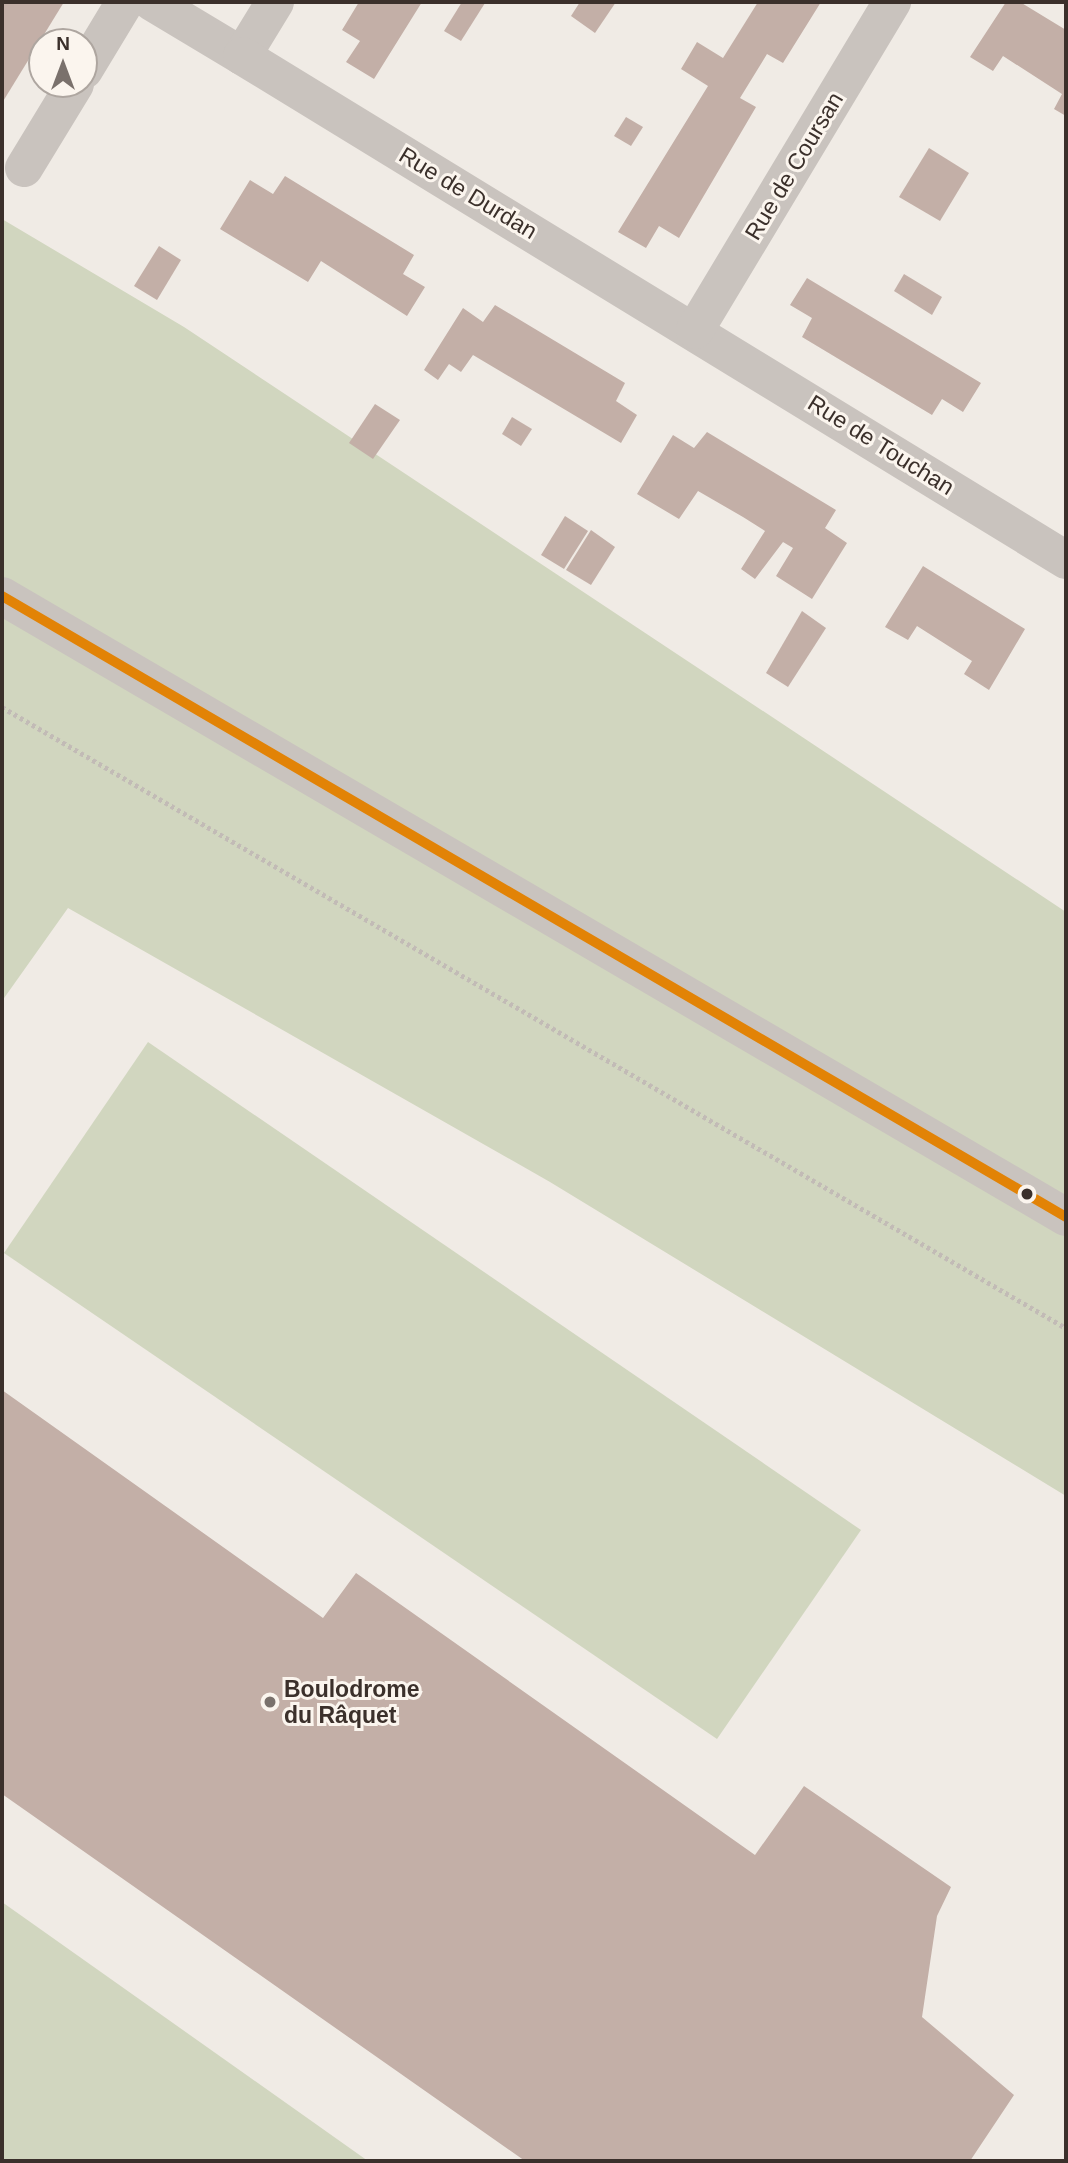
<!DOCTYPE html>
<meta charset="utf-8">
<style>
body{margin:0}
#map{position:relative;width:1068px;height:2163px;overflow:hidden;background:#f0ebe5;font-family:Arial,sans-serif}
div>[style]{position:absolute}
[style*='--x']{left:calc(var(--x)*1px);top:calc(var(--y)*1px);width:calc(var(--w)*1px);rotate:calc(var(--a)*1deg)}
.green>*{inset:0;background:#d1d6bf}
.building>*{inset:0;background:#c3afa7}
.path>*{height:4.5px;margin-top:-2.25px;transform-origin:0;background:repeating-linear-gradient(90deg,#c2bbb6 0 3.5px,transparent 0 7px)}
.minor>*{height:38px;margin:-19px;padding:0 19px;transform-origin:19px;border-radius:19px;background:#c9c3be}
.bus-1>*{height:10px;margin:-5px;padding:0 5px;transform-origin:5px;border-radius:5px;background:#e28306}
.dots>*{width:19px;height:19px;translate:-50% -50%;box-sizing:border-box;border:4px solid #fbf5ee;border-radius:50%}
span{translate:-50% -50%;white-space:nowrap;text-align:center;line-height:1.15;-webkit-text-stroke:6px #fbf5ee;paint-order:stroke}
.street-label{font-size:23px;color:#3b302b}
.poi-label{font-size:23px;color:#3b302b;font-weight:700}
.left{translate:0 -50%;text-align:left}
.frame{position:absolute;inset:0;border:4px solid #3b302b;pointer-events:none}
.north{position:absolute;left:28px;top:28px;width:70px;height:70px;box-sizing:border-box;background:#fbf5ee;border:2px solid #aea6a0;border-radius:50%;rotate:0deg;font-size:19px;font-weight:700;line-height:28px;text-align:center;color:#3b302b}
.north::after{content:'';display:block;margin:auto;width:24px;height:32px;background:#7a716c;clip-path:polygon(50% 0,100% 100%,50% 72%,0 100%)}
</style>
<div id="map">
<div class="green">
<div style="clip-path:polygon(2px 219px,184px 327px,1066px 912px,1066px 1496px,550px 1182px,68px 908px,2px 1001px)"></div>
<div style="clip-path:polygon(148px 1042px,861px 1530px,717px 1739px,4px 1253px)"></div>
<div style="clip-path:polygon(2px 1902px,368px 2161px,2px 2161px)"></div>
</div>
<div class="building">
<div style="clip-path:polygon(2px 2px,64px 2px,2px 103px)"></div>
<div style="clip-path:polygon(359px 2px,422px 2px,374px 79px,346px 62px,360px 41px,342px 30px)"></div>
<div style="clip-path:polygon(462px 2px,485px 3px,461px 41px,444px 31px)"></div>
<div style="clip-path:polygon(580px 2px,616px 2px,595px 33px,571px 16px)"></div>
<div style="clip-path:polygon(758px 2px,821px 2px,783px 63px,767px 54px,740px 98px,756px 107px,679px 238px,659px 226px,646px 248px,618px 232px,708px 86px,681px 69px,697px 42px,723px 58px)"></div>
<div style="clip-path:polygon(1006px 2px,1020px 2px,1066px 30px,1066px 116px,1054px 109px,1062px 94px,1003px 56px,993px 71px,970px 57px)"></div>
<div style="clip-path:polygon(626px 117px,643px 127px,631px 146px,614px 136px)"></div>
<div style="clip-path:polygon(929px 148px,969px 173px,940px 221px,899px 197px)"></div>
<div style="clip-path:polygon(285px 176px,414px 255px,403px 274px,425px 287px,407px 316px,321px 261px,308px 282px,220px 229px,250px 180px,273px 194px)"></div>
<div style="clip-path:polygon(159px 246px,181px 260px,157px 300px,134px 286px)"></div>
<div style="clip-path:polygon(904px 274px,942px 297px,932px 315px,894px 291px)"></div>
<div style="clip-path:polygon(807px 278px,981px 383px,963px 412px,942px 399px,932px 415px,802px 337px,812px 318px,790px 305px)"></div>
<div style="clip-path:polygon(495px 305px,625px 383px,616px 401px,637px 415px,621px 443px,473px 355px,461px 372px,449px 364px,438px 380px,424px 370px,463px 308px,483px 322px)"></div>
<div style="clip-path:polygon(375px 404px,400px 420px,373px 459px,349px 443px)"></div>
<div style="clip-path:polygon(512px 417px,532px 429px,521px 446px,502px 434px)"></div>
<div style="clip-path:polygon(707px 432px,836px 510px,825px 528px,847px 543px,812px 599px,776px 576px,793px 548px,783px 542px,755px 579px,741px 569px,765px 531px,743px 517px,698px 491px,679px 519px,637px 494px,673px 435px,694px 448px)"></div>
<div style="clip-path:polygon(565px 516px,588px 531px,564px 569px,541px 555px)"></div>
<div style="clip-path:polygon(591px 530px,615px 547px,591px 585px,566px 570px)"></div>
<div style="clip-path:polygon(923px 566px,1025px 629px,989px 690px,964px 674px,972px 661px,917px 626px,908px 640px,885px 627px)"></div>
<div style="clip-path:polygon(802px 611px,826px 628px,788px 687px,766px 673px)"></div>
<div style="clip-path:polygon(2px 1390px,323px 1618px,356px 1573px,755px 1855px,804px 1786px,951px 1887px,937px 1916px,922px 2017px,1014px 2095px,970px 2161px,525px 2161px,2px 1794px)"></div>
</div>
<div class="path">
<div style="--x:2;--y:707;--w:1232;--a:30.27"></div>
</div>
<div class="minor">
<div style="--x:152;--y:2;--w:105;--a:31"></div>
<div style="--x:275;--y:2;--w:63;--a:121.4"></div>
<div style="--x:242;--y:56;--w:966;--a:31.45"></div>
<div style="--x:84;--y:70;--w:79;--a:-58.9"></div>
<div style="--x:24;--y:168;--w:98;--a:-58.7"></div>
<div style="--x:695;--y:330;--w:383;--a:-59"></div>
<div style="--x:2;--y:596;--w:1232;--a:30.27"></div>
</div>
<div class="bus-1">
<div style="--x:2;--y:596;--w:1232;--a:30.27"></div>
</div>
<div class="dots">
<div style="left:1027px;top:1194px;background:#3b302b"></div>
<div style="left:270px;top:1702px;background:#7a716c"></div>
</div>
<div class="street-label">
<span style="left:794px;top:166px;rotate:-59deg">Rue de Coursan</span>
<span style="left:468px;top:193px;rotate:31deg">Rue de Durdan</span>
<span style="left:881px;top:445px;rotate:32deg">Rue de Touchan</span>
</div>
<div class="poi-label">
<span class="left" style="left:284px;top:1702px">Boulodrome<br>du Râquet</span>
</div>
<div class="frame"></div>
<div class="north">N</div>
</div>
